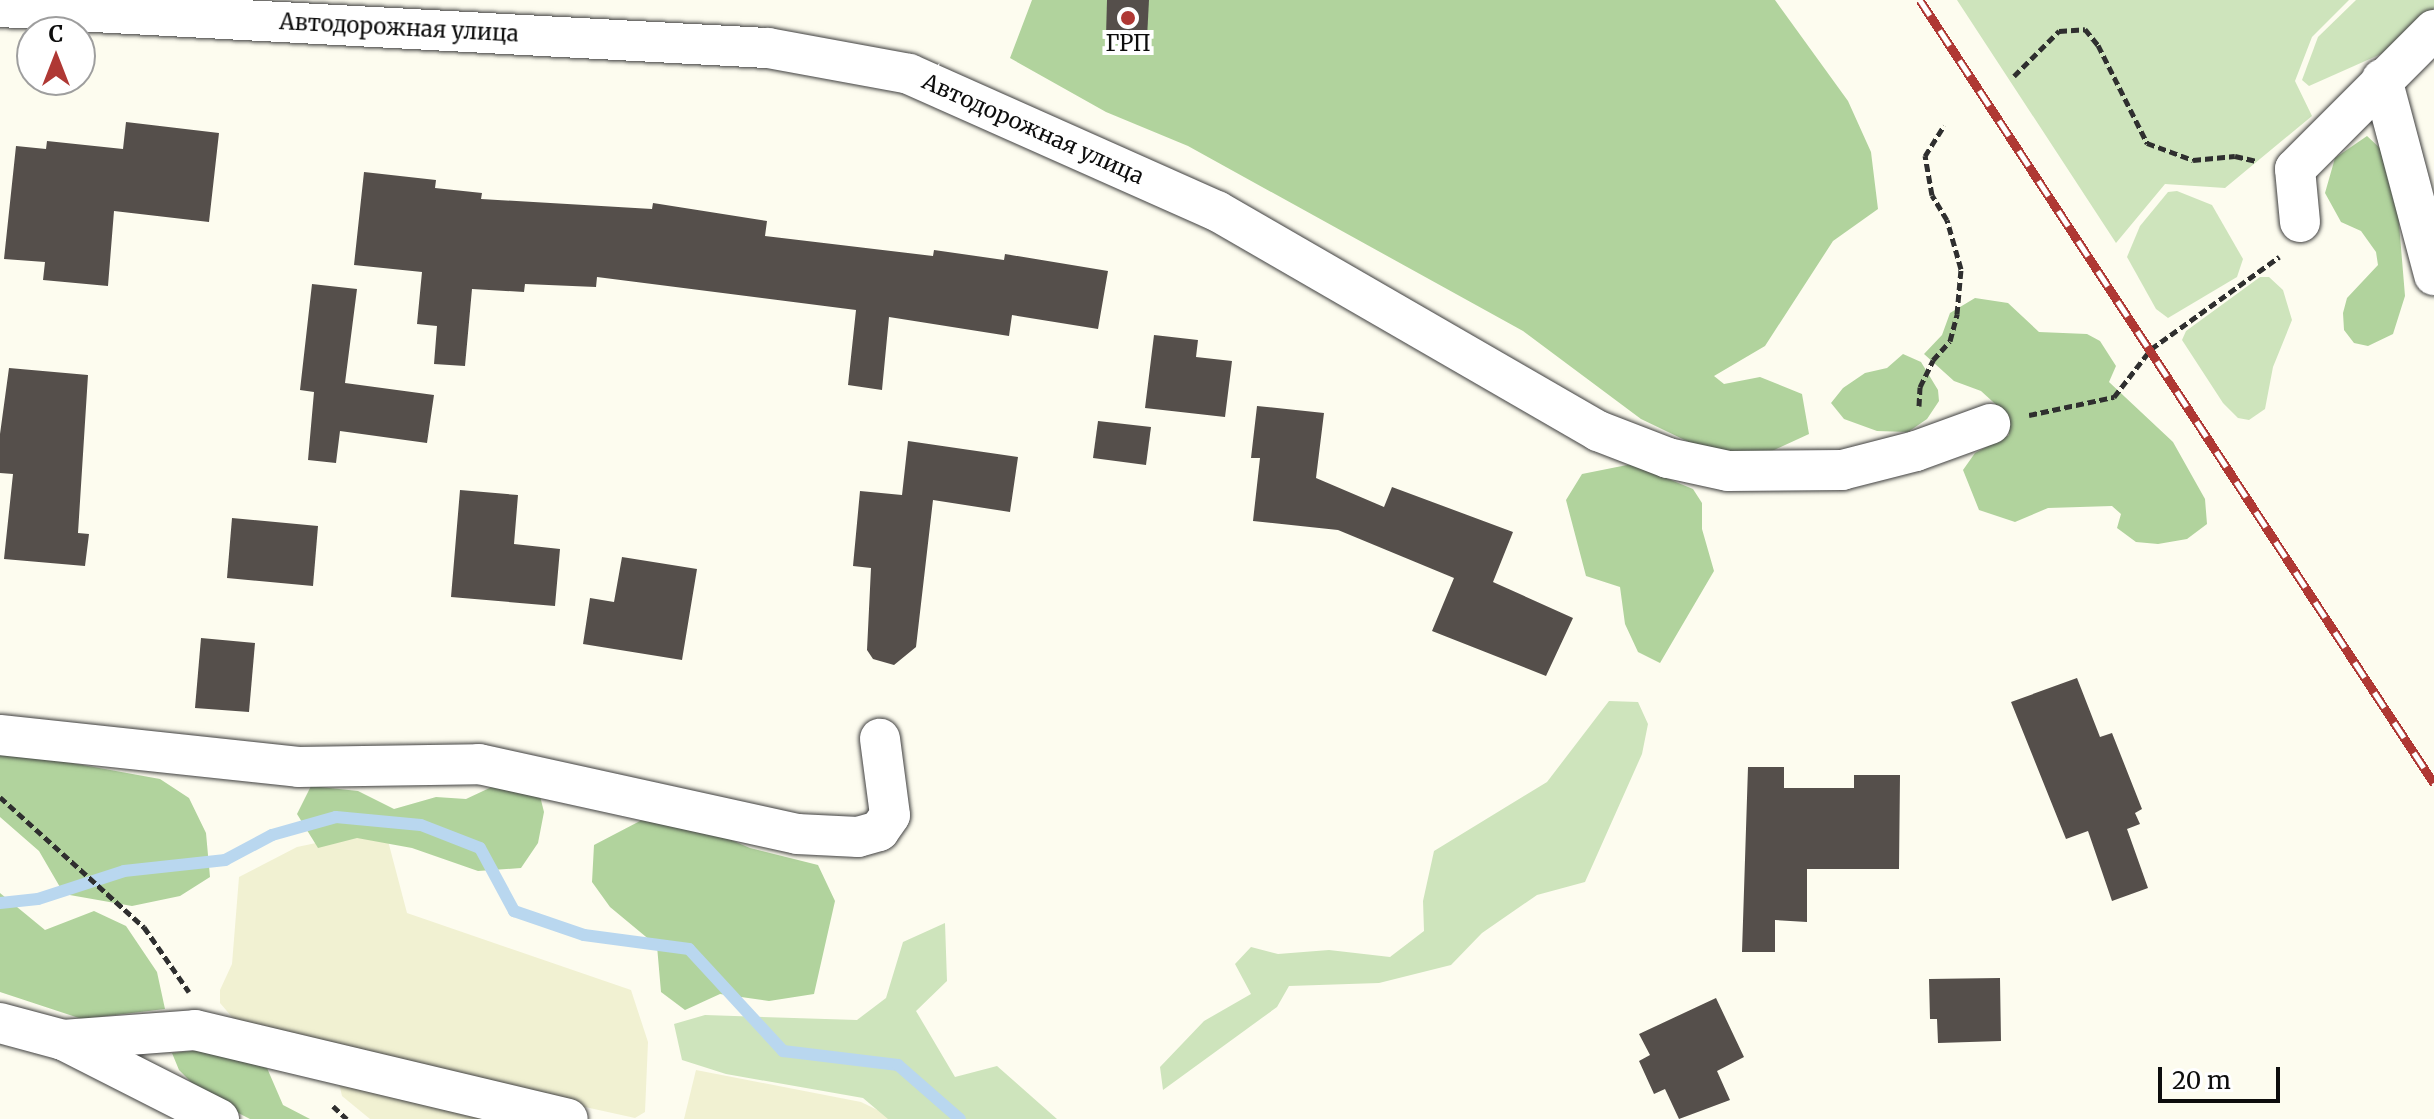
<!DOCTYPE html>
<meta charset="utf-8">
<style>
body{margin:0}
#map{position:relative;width:2434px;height:1119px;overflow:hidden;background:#fdfcef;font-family:Merriweather,serif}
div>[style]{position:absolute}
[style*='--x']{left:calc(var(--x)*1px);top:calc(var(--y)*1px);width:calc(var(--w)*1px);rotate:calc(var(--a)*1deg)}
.farmland>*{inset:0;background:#f1f1d2}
.green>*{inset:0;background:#cee4bc}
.forest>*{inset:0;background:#b1d39d}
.stream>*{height:12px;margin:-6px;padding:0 6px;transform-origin:6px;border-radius:6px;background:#b9d7ef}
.building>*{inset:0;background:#554f4b}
.path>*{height:5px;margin-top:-2.5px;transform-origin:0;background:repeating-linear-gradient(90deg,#2f2f2f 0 8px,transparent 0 12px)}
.roads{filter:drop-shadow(0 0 2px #404040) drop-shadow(0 0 2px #404040)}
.minor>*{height:40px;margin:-20px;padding:0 20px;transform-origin:20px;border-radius:20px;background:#fff}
.rail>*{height:9px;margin-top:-4.5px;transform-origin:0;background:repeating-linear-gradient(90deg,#fff 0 18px,#af3834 0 36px);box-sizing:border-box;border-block:2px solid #af3834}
.dots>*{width:22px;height:22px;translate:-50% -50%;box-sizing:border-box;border:4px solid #fff;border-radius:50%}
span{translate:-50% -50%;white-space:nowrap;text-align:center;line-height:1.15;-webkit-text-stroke:8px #fff;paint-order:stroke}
.street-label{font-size:22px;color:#0d0d0d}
.poi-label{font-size:22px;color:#0d0d0d}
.north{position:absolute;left:16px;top:16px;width:80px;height:80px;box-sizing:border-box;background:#fff;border:2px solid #9e9e9e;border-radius:50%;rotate:0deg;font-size:22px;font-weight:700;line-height:32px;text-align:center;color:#0d0d0d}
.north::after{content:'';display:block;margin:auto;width:28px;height:36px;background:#af3834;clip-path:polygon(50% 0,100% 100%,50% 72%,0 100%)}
.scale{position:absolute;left:2158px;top:1067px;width:122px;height:36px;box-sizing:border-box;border:4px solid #0d0d0d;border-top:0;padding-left:10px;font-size:24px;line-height:28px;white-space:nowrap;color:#0d0d0d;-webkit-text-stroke:6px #fff;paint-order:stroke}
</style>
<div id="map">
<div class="farmland">
<div style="clip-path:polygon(369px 832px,387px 837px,407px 913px,631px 990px,648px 1042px,645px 1112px,635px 1118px,254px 1034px,232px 1017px,220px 1003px,220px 990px,232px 964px,239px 877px,297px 847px)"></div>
<div style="clip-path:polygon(696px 1070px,861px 1102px,896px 1119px,684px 1119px)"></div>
<div style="clip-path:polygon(339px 1083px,504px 1119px,370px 1119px,342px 1096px)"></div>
</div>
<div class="green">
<div style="clip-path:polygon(1957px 0,2349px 0,2312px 37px,2295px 81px,2312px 116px,2225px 188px,2165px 184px,2116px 243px)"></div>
<div style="clip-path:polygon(2356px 0,2434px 0,2434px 8px,2413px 36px,2390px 50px,2309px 86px,2302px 80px,2318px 37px)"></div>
<div style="clip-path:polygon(2177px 191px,2212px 205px,2243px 259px,2237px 277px,2168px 318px,2156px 309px,2127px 257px,2140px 226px,2168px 192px)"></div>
<div style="clip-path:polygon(2260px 277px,2269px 277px,2283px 290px,2292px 320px,2273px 367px,2265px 409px,2249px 420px,2238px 418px,2223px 403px,2182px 340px,2186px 331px)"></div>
<div style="clip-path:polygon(1609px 701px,1638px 702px,1648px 724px,1642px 754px,1585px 882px,1537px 895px,1482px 933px,1451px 965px,1379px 983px,1289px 986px,1277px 1007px,1163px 1090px,1160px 1067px,1204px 1021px,1251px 994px,1235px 964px,1251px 947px,1278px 954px,1329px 950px,1390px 957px,1424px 931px,1423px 901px,1434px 851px,1547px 782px)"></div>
<div style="clip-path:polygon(945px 923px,947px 981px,916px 1011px,955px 1077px,997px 1066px,1057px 1119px,888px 1119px,863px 1098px,726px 1074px,682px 1060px,674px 1024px,705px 1015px,857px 1020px,886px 998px,903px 942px)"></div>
</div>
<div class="forest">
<div style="clip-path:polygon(1032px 0,1775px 0,1848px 101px,1871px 152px,1878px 209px,1833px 241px,1765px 346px,1714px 376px,1724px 384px,1760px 377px,1802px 394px,1809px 434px,1759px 457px,1693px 444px,1641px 419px,1523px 331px,1188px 146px,1106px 112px,1010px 58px)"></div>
<div style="clip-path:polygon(2367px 136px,2382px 150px,2396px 187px,2405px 296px,2393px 334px,2368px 346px,2354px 343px,2344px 330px,2343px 313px,2347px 298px,2378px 265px,2376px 252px,2361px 231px,2341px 222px,2325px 193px,2335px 158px)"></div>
<div style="clip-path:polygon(1975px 298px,2008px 303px,2039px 332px,2087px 334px,2100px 341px,2116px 366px,2109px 382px,2173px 442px,2205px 499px,2207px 524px,2187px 539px,2158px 544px,2136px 542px,2117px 528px,2121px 514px,2112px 506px,2048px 508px,2015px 522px,1979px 510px,1963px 470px,1975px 453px,2009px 435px,2003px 411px,1981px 391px,1954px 381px,1924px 354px,1942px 335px,1950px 313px)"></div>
<div style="clip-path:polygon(1903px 354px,1921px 362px,1938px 390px,1939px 401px,1927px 419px,1908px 432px,1877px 431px,1844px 419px,1831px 403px,1843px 388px,1865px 373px,1887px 368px)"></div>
<div style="clip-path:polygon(1632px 464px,1693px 489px,1702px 503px,1702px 529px,1714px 571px,1660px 663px,1638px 652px,1625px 624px,1620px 587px,1586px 576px,1566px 500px,1582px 474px)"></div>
<div style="clip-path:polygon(0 750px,160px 779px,189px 798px,206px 833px,210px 877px,180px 896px,132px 906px,64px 894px,39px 851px,0 817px)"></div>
<div style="clip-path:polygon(498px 784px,539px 792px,544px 812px,538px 843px,521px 868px,478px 871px,412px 848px,357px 838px,318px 848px,297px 814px,311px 786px,358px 791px,394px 809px,436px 797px,466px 799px)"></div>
<div style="clip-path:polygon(661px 810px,750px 848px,818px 865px,835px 901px,814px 994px,769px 1001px,720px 994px,685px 1010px,661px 992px,657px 946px,610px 907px,592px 882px,594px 845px)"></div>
<div style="clip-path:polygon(0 893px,45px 930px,94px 911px,126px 926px,157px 972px,165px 1009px,82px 1019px,0 992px)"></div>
<div style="clip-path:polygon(200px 1050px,267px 1068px,283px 1105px,310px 1119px,250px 1119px,205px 1096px,179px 1070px,172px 1053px)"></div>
</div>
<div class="stream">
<div style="--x:0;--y:903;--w:38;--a:-6"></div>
<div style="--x:38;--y:899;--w:90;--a:-18"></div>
<div style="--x:124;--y:871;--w:102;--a:-6.2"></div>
<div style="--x:225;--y:860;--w:53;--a:-28"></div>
<div style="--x:272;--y:835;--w:66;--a:-15.7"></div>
<div style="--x:336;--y:817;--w:85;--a:5.4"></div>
<div style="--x:421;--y:825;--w:63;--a:21.3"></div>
<div style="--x:480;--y:848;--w:72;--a:61.6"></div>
<div style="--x:514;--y:911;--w:74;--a:18.9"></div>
<div style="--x:584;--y:935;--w:106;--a:7.6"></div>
<div style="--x:689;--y:949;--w:139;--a:47.3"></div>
<div style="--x:783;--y:1051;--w:116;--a:6.9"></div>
<div style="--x:898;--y:1065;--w:82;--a:41.1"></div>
</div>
<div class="building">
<div style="clip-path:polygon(1107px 0,1149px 0,1147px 38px,1106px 36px)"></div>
<div style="clip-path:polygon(126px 122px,219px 133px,209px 222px,114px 211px,108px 286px,43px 280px,45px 262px,4px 259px,16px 146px,46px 149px,47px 141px,123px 149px)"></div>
<div style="clip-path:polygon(364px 172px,436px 180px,435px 188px,482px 193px,481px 199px,652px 209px,653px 203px,767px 221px,765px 236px,933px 256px,934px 250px,1004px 260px,1005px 254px,1108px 271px,1098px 329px,1012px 315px,1009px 336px,889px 317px,882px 390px,848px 385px,856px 310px,597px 277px,596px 287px,525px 284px,524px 292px,472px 289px,465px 366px,434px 364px,437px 326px,417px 324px,422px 272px,354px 265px)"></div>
<div style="clip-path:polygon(312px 284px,357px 289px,345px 383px,434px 395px,427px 443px,340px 431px,336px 463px,308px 460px,314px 392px,300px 390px)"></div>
<div style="clip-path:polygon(1154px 335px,1198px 340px,1196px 357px,1232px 361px,1225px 417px,1145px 408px)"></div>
<div style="clip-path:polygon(9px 368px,88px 375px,78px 533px,89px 534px,85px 566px,4px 559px,13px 474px,0 473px,0 434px)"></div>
<div style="clip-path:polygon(1257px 406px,1324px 413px,1316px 478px,1384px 507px,1392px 487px,1513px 532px,1493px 582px,1573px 618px,1546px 676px,1432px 631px,1454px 578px,1338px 530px,1253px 521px,1260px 458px,1251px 458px)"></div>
<div style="clip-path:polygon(1098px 421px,1151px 427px,1146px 465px,1093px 458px)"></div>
<div style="clip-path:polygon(908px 441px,1018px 457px,1010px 512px,933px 500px,916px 647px,894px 665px,873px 659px,867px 650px,871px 568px,853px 566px,860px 491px,902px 495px)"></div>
<div style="clip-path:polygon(460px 490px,518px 495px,514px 544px,560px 549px,555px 606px,451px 597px)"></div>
<div style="clip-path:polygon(232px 518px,318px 526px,313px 586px,227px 578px)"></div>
<div style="clip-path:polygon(622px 557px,697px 569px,682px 660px,583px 644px,590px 598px,614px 602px)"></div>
<div style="clip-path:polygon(201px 638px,255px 643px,249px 712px,195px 708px)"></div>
<div style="clip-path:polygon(2077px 678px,2100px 737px,2112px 733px,2142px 809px,2135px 813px,2140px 824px,2127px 829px,2148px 888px,2112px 901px,2088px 831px,2066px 839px,2011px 702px)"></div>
<div style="clip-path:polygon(1748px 767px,1784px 767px,1784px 788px,1854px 788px,1854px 775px,1900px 775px,1899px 869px,1807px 869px,1807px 922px,1775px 920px,1775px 952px,1742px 952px)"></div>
<div style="clip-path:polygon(2000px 978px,2001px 1041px,1938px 1043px,1937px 1019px,1930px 1019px,1929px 979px)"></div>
<div style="clip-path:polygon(1716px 998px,1744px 1057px,1717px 1071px,1730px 1100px,1679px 1119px,1665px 1089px,1654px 1094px,1639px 1061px,1650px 1055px,1639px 1034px)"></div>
</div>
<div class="path">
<div style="--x:2014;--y:76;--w:64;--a:-45"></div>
<div style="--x:2059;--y:31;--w:26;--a:-4"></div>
<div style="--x:2085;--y:29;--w:21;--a:51"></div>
<div style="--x:2098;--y:45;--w:110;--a:63.4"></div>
<div style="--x:2147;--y:143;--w:49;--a:20.3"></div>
<div style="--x:2193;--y:160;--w:42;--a:-5.4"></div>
<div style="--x:2235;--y:156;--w:22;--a:13"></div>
<div style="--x:1919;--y:406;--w:19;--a:-87"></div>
<div style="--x:1920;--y:387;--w:30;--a:-64"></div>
<div style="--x:1933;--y:360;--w:25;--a:-48"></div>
<div style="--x:1950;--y:341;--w:28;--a:-75"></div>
<div style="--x:1957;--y:314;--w:45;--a:-84.9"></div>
<div style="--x:1961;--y:269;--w:51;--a:-105.9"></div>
<div style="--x:1947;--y:220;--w:29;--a:-121"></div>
<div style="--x:1932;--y:195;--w:40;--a:-100"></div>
<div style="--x:1925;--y:156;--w:36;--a:-58"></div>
<div style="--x:2029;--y:415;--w:87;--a:-12"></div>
<div style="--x:2114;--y:397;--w:61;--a:-52.4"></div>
<div style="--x:2151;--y:349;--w:158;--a:-35.7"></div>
<div style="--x:0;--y:797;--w:194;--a:42.1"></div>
<div style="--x:144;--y:927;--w:79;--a:55.3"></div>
<div style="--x:333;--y:1106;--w:19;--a:43"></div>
</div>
<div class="roads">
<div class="minor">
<div style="--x:0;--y:7;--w:769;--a:3.06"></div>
<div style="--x:768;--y:48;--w:143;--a:10.4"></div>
<div style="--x:909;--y:74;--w:337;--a:24"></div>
<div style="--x:1217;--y:211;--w:440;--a:30"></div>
<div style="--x:1598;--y:431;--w:75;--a:21.1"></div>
<div style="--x:1668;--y:458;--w:61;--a:12.2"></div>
<div style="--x:1728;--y:471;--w:114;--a:-0.5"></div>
<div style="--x:1842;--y:470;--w:76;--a:-14.4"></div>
<div style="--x:1916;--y:451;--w:79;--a:-20"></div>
<div style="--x:2382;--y:79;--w:203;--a:75.1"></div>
<div style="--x:2300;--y:222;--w:53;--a:-95.4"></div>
<div style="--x:2295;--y:169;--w:197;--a:-45"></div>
<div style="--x:0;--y:735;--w:300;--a:6.1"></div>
<div style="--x:298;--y:767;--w:181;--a:-0.9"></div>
<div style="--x:479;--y:764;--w:326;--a:12.4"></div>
<div style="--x:797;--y:834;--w:61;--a:2.8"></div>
<div style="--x:858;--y:837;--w:22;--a:-16"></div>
<div style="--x:879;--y:831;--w:19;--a:-55"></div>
<div style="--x:890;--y:815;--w:77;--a:-97.5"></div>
<div style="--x:0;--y:1023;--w:65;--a:15.1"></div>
<div style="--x:63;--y:1040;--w:132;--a:-4.3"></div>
<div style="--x:195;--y:1030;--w:383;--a:13.4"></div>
<div style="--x:63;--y:1040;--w:175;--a:26.9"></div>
</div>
</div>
<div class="rail">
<div style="--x:1920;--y:0;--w:937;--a:56.72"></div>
</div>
<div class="dots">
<div style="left:1128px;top:18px;background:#af3834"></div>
</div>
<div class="street-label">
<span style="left:399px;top:28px;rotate:3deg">Автодорожная улица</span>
<span style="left:1033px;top:129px;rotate:24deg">Автодорожная улица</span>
</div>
<div class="poi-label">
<span style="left:1128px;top:44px">ГРП</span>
</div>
<div class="north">С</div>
<div class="scale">20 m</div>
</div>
